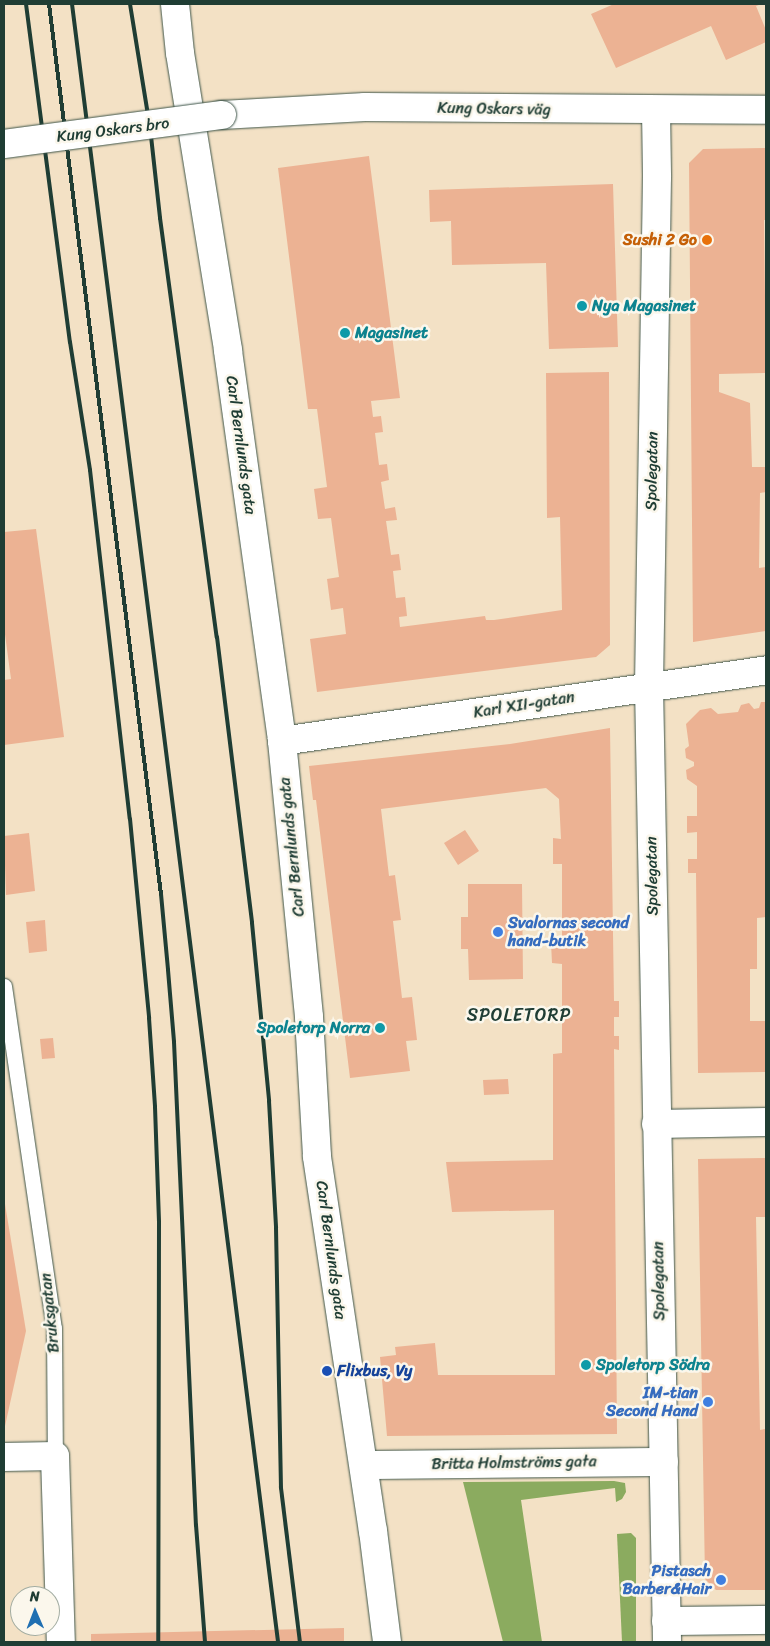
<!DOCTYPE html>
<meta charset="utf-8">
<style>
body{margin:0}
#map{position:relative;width:770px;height:1646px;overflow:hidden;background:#f3e1c5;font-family:Sriracha,sans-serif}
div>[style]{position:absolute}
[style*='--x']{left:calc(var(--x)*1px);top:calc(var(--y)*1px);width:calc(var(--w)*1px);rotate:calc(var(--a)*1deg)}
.forest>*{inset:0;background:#8bab5f}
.building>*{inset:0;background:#ecb293}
.roads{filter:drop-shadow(0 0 1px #3f564a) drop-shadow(0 0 1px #3f564a)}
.service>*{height:15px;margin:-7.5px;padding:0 7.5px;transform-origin:7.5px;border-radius:7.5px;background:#fff}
.minor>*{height:28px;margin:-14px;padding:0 14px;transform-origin:14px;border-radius:14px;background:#fff}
.tertiary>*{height:28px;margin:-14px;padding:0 14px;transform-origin:14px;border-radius:14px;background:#fff}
.secondary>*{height:28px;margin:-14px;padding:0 14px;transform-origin:14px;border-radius:14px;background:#fff}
.rail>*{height:4px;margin:-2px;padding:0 2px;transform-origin:2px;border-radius:2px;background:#1f3d34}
.bridges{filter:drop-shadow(0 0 1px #3f564a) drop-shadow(0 0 1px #3f564a)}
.secondary-bridge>*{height:28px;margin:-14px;padding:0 14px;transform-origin:14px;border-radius:14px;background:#fff}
.dots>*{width:14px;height:14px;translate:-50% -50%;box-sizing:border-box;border:2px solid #fbf7ec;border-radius:50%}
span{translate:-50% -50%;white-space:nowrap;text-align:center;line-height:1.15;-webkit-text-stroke:5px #fbf7ec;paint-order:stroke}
.street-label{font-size:16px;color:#1f3d34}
.food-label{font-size:16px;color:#c56008;font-weight:700}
.right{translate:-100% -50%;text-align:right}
.culture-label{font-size:16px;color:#0d838f;font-weight:700}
.left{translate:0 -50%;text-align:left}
.shop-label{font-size:16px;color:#366cbe;font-weight:700}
.transit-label{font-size:16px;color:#164399;font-weight:700}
.neighbourhood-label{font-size:18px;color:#1f3d34;letter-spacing:1px}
.frame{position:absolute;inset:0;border:5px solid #1f3d34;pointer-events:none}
.north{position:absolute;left:10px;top:1586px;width:50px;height:50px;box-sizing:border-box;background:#fbf7ec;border:1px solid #a3ada2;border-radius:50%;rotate:359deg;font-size:14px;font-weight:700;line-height:20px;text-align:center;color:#1f3d34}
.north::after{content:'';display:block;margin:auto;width:18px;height:22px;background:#1f6fb2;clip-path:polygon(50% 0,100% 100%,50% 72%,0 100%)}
</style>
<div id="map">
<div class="forest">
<div style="clip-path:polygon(614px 1481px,625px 1483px,626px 1492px,622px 1499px,616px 1502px,615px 1488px,521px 1500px,542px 1642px,503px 1642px,463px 1482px)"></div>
<div style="clip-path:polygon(631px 1533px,636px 1538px,636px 1642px,622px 1642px,617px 1534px)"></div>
</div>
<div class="building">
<div style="clip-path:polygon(614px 4px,762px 4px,756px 6px,766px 30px,766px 42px,726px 60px,711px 26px,616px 68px,591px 14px)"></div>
<div style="clip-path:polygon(766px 148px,766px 220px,764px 220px,766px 373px,719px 374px,719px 392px,750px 403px,752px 467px,766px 467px,766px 492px,760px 493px,759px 568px,766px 567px,766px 631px,693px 642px,689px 163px,703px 149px)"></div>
<div style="clip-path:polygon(369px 156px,400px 398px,371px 401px,373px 417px,381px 416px,383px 432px,375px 433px,379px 465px,387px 464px,389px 480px,381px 482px,385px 509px,395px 507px,397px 520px,386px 521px,391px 555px,399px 554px,401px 570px,393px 571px,396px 598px,405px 597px,407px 616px,399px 617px,400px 627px,485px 616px,486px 620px,494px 620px,562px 610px,560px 517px,547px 518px,546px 373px,609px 372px,610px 645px,596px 657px,317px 692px,310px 639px,346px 634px,343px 608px,331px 610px,327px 579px,339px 577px,331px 518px,318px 519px,314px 489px,327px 487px,317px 409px,308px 409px,278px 168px)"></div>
<div style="clip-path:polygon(613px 184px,618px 347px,549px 349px,546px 263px,452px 265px,451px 221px,430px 222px,429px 190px)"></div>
<div style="clip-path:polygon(36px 529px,64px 737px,4px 745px,4px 680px,11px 679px,4px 627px,4px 532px)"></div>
<div style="clip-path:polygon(761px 702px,766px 702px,766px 917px,757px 918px,757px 969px,750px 969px,750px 1021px,766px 1021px,766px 1072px,698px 1073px,696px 873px,688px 873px,688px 859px,697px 859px,697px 832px,687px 833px,687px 816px,697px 816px,697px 786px,687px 779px,686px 770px,694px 766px,694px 762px,686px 758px,685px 749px,689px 746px,686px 724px,700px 710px,711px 708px,718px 714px,738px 712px,741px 705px,749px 703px,754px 709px,759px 708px)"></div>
<div style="clip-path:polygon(610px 728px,614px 1001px,619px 1001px,619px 1017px,614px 1017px,614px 1036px,619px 1036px,619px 1050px,614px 1049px,617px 1434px,387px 1436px,380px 1357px,396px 1355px,395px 1347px,435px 1343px,438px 1375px,555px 1375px,554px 1210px,452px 1212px,446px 1162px,553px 1160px,553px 1054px,562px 1053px,562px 964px,552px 963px,551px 943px,562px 943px,562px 864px,553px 864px,553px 838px,561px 839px,559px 799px,546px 788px,381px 809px,389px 876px,395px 875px,401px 920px,393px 921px,402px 998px,412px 997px,417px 1040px,406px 1041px,410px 1071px,350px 1078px,316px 800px,313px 800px,309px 766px,510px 744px)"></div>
<div style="clip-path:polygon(465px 830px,479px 851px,458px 865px,444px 843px)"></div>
<div style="clip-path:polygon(29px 833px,35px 891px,6px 895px,4px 836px)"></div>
<div style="clip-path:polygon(468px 884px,522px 884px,523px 979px,469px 980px,468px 949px,461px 949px,461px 917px,468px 917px)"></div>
<div style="clip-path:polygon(45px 920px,47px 951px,29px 953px,26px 922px)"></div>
<div style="clip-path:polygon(53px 1038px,55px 1058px,42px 1059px,40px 1039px)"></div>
<div style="clip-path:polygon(508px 1079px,509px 1094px,484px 1095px,483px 1080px)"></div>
<div style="clip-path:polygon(766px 1158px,766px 1217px,756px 1217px,760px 1430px,765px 1429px,766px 1590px,716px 1590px,705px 1579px,698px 1159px)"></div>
<div style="clip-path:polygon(4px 1198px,26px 1331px,5px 1426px,4px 1426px)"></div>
<div style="clip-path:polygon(344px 1628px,344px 1642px,91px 1642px,91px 1634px)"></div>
</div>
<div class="roads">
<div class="service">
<div style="--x:4;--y:986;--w:346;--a:81.7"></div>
<div style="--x:54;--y:1328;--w:128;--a:89.6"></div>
</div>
<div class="minor">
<div style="--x:175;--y:4;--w:49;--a:84.2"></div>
<div style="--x:180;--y:53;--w:302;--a:80.8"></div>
<div style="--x:228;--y:351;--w:394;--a:82.1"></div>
<div style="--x:282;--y:741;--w:277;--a:84.4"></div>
<div style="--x:309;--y:1017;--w:140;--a:86.7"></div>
<div style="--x:317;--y:1157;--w:378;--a:81.5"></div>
<div style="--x:373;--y:1531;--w:112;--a:82.8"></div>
<div style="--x:282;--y:741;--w:489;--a:-8.3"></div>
<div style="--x:656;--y:1124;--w:110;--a:-1"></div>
<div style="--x:4;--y:1457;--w:51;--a:-1.1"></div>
<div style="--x:55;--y:1456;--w:186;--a:88.2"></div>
<div style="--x:364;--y:1465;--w:300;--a:-0.6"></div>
<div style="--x:666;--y:1621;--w:100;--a:-0.6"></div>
</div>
<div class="tertiary">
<div style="--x:656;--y:110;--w:67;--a:89.1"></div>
<div style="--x:657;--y:177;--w:509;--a:90.9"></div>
<div style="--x:649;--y:686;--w:956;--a:88.92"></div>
</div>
<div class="secondary">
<div style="--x:222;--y:115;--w:143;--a:-3.2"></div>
<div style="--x:365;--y:107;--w:401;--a:0.4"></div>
</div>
</div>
<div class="rail">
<div style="--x:26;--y:4;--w:341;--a:82.6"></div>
<div style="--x:70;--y:342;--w:130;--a:81.1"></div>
<div style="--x:90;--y:470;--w:351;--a:83.5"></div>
<div style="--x:130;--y:819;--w:200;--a:84.5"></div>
<div style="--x:149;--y:1018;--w:89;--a:86.1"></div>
<div style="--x:155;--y:1107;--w:115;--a:88"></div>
<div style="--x:159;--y:1222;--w:420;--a:90.1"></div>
<div style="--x:49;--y:4;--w:897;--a:82.83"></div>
<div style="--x:161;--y:894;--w:76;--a:84.7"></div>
<div style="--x:168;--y:970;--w:72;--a:85.2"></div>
<div style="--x:174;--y:1042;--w:484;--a:87.4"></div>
<div style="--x:196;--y:1525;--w:117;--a:85.6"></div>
<div style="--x:72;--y:4;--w:1651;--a:82.83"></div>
<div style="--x:130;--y:4;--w:125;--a:80.8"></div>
<div style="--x:150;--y:127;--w:92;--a:83.7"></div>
<div style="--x:160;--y:218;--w:423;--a:82.3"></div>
<div style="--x:217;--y:637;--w:288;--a:83"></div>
<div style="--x:252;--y:923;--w:179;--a:84.5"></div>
<div style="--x:269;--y:1101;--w:127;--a:86.8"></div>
<div style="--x:276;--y:1228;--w:260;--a:88.9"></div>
<div style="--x:281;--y:1488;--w:155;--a:83"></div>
</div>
<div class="bridges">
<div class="secondary-bridge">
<div style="--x:4;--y:144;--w:220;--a:-7.6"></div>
</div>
</div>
<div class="dots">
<div style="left:707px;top:240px;background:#e8710a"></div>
<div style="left:582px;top:306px;background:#0f9aa8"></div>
<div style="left:345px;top:333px;background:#0f9aa8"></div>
<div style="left:498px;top:932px;background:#3f7fe0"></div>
<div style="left:380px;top:1028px;background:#0f9aa8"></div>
<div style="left:586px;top:1365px;background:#0f9aa8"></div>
<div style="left:327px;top:1371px;background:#1a4fb4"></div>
<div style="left:708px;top:1402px;background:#3f7fe0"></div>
<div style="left:721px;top:1580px;background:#3f7fe0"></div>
</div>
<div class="street-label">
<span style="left:494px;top:109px;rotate:1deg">Kung Oskars väg</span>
<span style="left:113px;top:130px;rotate:-7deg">Kung Oskars bro</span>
<span style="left:241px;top:445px;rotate:82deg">Carl Bernlunds gata</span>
<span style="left:652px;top:471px;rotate:-89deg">Spolegatan</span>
<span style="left:524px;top:705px;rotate:-9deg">Karl XII-gatan</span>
<span style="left:292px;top:847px;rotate:-96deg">Carl Bernlunds gata</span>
<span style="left:652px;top:876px;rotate:-91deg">Spolegatan</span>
<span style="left:331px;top:1250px;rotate:82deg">Carl Bernlunds gata</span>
<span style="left:659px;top:1281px;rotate:-91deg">Spolegatan</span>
<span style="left:50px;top:1313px;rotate:-96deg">Bruksgatan</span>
<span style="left:514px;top:1463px;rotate:-1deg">Britta Holmströms gata</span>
</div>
<div class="food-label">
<span class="right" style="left:697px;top:240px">Sushi 2 Go</span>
</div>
<div class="culture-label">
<span class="left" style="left:592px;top:306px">Nya Magasinet</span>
<span class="left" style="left:355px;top:333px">Magasinet</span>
<span class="right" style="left:370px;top:1028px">Spoletorp Norra</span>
<span class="left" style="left:596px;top:1365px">Spoletorp Södra</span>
</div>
<div class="shop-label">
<span class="left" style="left:508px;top:932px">Svalornas second<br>hand-butik</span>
<span class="right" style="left:698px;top:1402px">IM-tian<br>Second Hand</span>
<span class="right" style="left:711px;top:1580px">Pistasch<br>Barber&amp;Hair</span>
</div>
<div class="transit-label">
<span class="left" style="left:337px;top:1371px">Flixbus, Vy</span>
</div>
<div class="neighbourhood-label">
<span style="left:519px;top:1015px">SPOLETORP</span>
</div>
<div class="frame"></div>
<div class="north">N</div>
</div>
